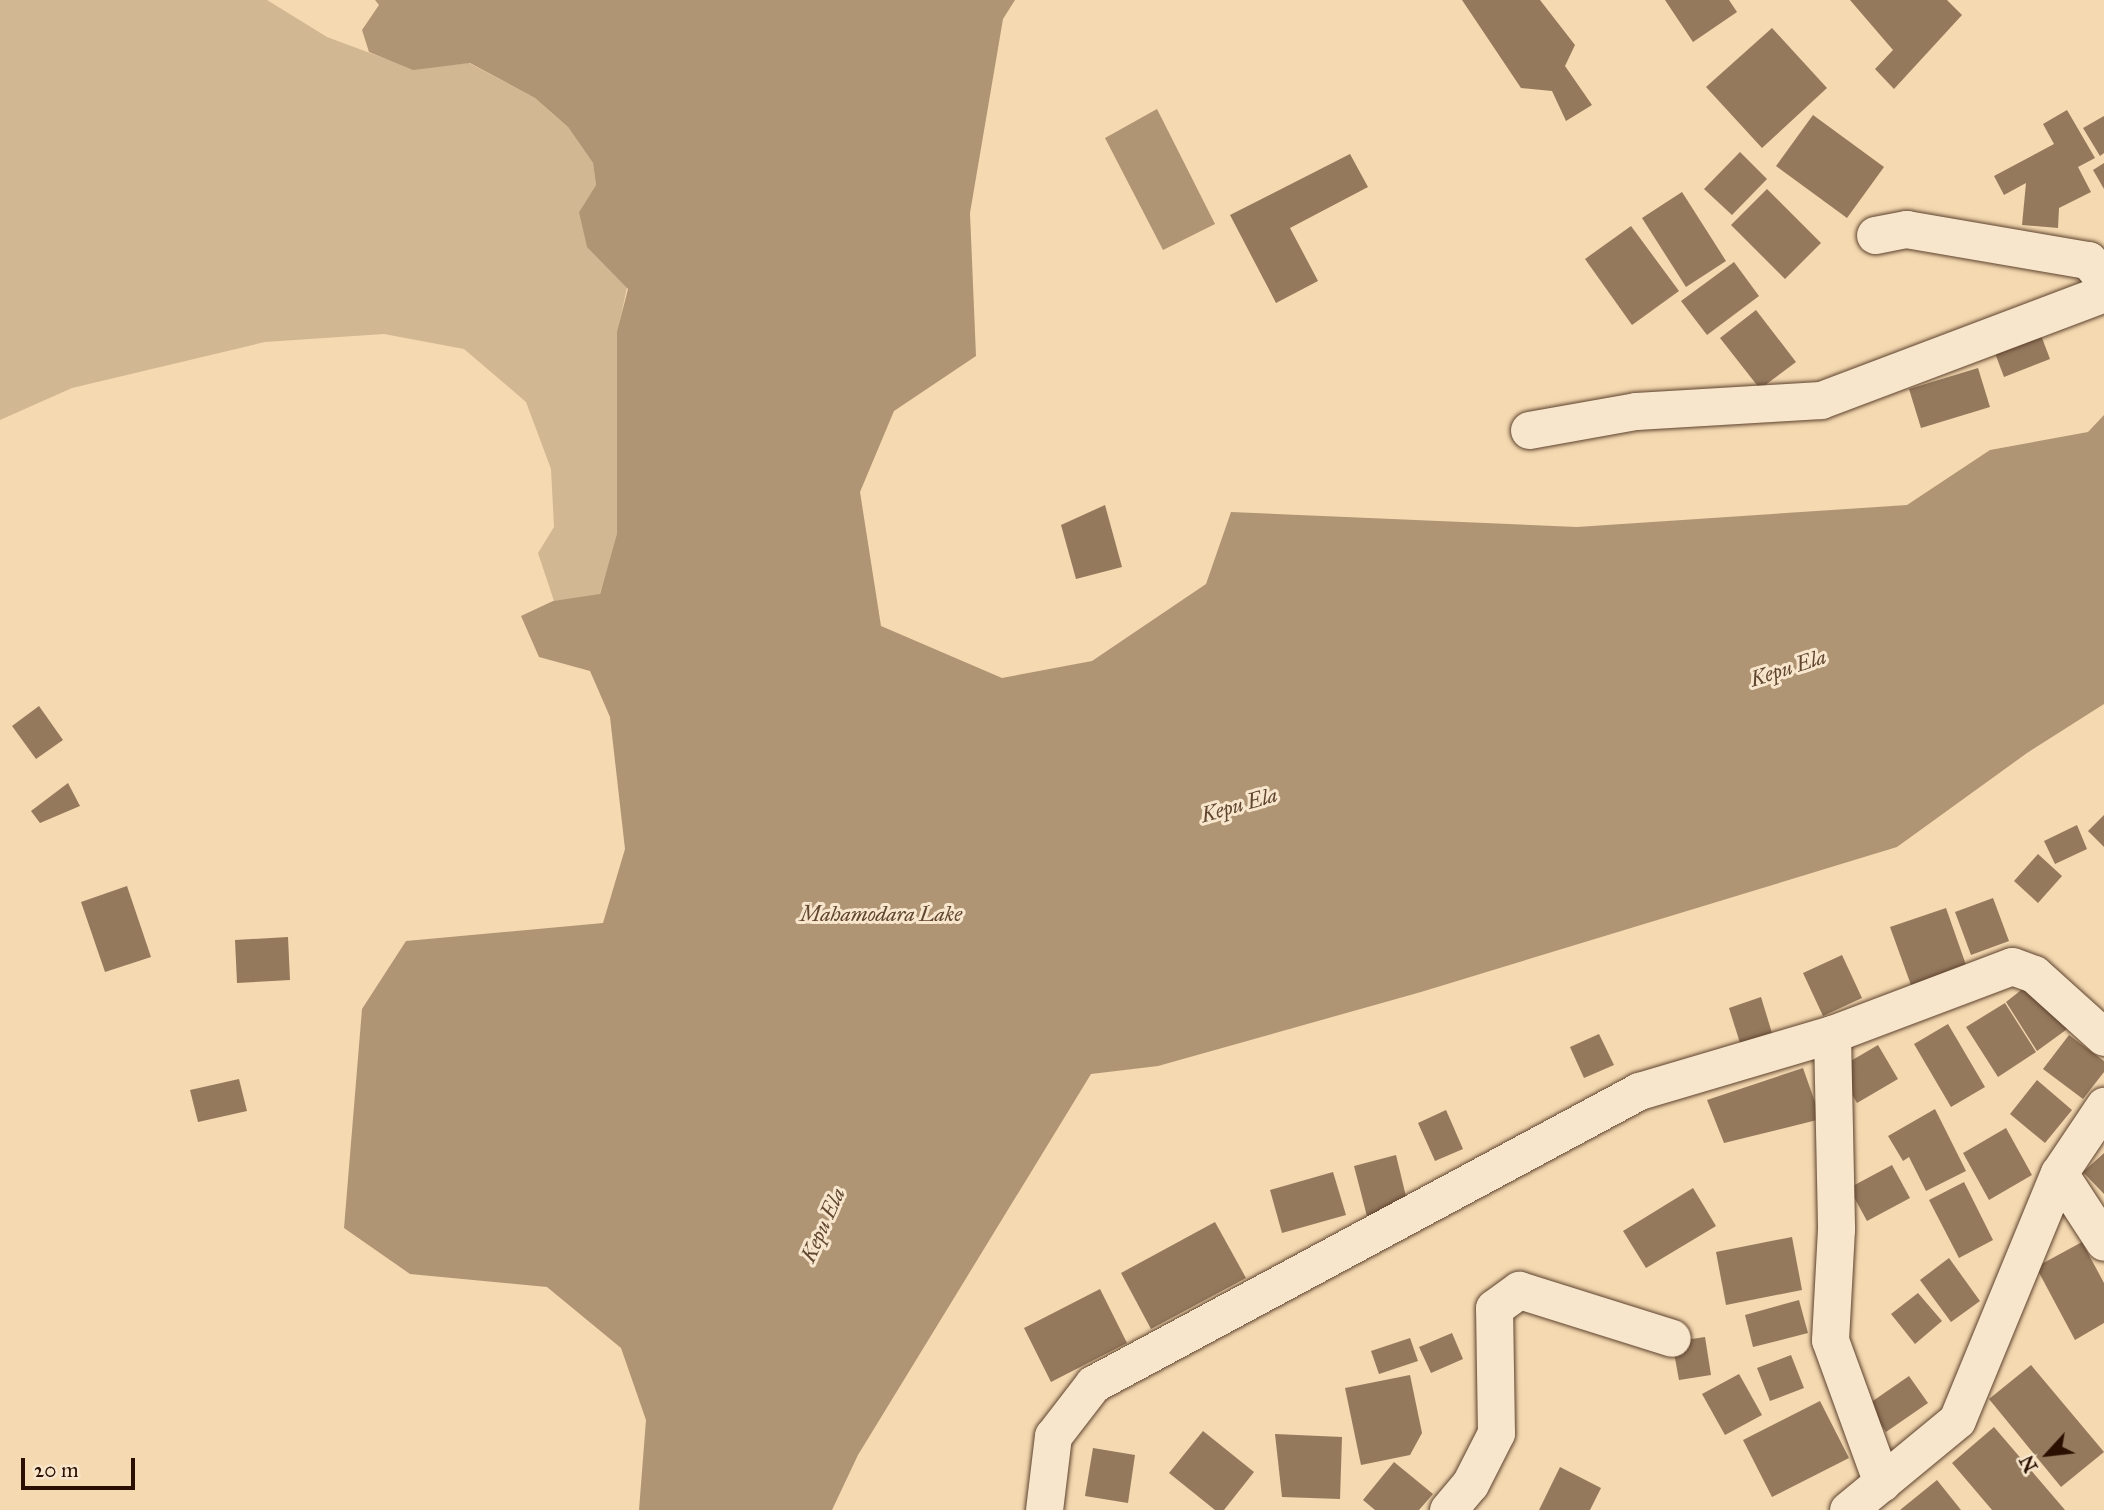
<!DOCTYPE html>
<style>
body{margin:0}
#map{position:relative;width:2104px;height:1510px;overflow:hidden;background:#f4d9b1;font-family:"IM FELL Great Primer",serif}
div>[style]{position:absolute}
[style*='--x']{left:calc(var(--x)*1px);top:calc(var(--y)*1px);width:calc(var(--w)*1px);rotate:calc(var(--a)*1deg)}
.green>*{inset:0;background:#d2b793}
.water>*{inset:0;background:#b09575}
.building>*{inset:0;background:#94795d}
.roads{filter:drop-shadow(0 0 2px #5d422d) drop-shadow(0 0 2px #5d422d)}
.minor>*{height:37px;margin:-18.5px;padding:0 18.5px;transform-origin:18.5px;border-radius:18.5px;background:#f8e6cc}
span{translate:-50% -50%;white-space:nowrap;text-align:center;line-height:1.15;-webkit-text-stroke:6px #f8e6cc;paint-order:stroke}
.water-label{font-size:21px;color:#60452f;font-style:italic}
.north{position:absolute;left:2013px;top:1419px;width:70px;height:70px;-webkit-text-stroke:5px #f8e6cc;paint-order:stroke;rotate:243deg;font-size:19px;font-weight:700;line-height:28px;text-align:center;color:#2b1001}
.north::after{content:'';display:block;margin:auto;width:24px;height:32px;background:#2b1001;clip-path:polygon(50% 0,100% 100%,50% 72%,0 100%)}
.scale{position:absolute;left:21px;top:1458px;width:114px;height:32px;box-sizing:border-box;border:4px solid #2b1001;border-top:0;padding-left:9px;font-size:21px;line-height:24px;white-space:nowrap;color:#2b1001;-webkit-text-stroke:5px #f8e6cc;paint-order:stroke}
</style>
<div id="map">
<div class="green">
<div style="clip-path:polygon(0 0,267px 0,327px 37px,413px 69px,469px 63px,535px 98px,568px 127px,593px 163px,596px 185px,579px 212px,627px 287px,618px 331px,618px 534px,599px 596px,554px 601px,538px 553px,554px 527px,551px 469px,526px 402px,464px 349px,384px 334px,265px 342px,72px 388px,0 420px)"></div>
</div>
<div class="water">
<div style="clip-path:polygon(375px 0,1015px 0,1003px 19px,970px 213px,976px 356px,894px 411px,860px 492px,881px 626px,1002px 678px,1092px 661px,1206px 584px,1231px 512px,1577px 527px,1907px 505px,1990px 450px,2088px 432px,2104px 415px,2104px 704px,2027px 753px,1897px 847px,1421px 992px,1158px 1066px,1091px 1074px,858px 1455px,832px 1510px,639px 1510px,646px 1420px,621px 1348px,547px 1287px,410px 1274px,344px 1228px,362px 1009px,406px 941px,603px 923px,625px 849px,610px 717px,590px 671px,539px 657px,521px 616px,553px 601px,600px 594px,617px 534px,617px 332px,628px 289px,587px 247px,579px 212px,596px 185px,593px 163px,568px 127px,535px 98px,470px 63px,413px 70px,369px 52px,362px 30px,379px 5px)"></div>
<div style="clip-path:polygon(1157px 109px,1215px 224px,1163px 250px,1105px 138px)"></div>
</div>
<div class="building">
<div style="clip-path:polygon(1462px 0,1540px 0,1575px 45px,1565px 66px,1592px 105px,1566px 121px,1552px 91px,1521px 88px)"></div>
<div style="clip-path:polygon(1665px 0,1729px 0,1737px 12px,1693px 42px)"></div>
<div style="clip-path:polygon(1850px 0,1947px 0,1962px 15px,1894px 89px,1875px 69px,1893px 50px)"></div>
<div style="clip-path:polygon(1772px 28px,1827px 88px,1762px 148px,1706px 87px)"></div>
<div style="clip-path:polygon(2067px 110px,2095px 158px,2078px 167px,2091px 192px,2059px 208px,2058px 228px,2022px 225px,2026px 183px,2004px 195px,1994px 176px,2054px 144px,2043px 124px)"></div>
<div style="clip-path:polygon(1813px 115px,1884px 167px,1847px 218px,1776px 166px)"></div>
<div style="clip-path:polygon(2104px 116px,2104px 153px,2100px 156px,2083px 128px)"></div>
<div style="clip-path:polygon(1740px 152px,1767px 179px,1732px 215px,1704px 189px)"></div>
<div style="clip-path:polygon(1350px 154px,1368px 187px,1290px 228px,1318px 281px,1276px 303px,1230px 215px)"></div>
<div style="clip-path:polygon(2104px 163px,2104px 189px,2093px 170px)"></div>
<div style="clip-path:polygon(1767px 189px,1821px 243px,1785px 279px,1731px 225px)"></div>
<div style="clip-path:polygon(1682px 192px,1726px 261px,1686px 287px,1642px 218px)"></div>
<div style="clip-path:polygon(1631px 226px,1679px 291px,1632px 325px,1585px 259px)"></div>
<div style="clip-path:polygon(1734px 262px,1759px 296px,1707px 335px,1681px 301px)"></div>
<div style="clip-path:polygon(1756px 310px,1796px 362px,1760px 389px,1720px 338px)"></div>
<div style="clip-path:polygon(2039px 330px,2050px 359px,2004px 377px,1993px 348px)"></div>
<div style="clip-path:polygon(1978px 368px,1990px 407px,1921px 428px,1909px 389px)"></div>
<div style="clip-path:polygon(1105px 505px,1122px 567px,1076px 579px,1061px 525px)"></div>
<div style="clip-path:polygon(39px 706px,63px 740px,36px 759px,12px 726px)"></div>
<div style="clip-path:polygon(68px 783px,80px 806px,40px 823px,31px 811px)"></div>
<div style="clip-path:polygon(2104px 815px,2104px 847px,2088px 831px)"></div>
<div style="clip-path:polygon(2077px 825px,2087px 849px,2055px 864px,2044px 841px)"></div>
<div style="clip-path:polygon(2038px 854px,2062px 876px,2038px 903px,2014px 881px)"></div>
<div style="clip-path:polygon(127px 886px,151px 957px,105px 972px,81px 902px)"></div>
<div style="clip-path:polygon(1993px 898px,2009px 941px,1971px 955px,1955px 912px)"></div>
<div style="clip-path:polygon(1946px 908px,1966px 965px,1911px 985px,1890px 927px)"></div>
<div style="clip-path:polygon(288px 937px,290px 980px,237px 983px,235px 940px)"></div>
<div style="clip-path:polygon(1842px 955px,1862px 998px,1823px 1016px,1803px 973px)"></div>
<div style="clip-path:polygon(2034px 980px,2070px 1027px,2037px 1051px,2006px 1002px)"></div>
<div style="clip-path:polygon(1761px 997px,1772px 1033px,1740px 1043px,1729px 1008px)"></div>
<div style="clip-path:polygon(2005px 1003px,2036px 1052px,1998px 1077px,1966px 1027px)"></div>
<div style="clip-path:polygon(1948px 1024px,1985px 1087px,1951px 1107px,1914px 1044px)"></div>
<div style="clip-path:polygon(1599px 1034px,1614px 1065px,1584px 1078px,1570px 1047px)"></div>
<div style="clip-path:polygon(2069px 1035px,2104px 1061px,2104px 1072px,2083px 1099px,2043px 1069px)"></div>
<div style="clip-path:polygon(1878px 1045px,1898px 1079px,1857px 1103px,1837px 1069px)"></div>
<div style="clip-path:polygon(1803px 1068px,1821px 1119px,1724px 1143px,1707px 1100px)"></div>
<div style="clip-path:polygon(239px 1079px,247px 1111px,198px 1122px,190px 1090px)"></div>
<div style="clip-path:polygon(2037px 1080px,2072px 1110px,2045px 1143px,2010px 1114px)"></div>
<div style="clip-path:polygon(1935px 1109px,1966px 1171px,1926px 1191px,1909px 1157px,1903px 1161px,1888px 1136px)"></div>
<div style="clip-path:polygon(1446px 1110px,1463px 1149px,1435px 1161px,1418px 1123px)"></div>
<div style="clip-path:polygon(2006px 1128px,2032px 1175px,1989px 1200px,1963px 1153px)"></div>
<div style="clip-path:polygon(2104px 1153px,2104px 1194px,2083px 1172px)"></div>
<div style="clip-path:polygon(1396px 1155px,1410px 1213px,1369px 1224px,1354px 1166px)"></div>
<div style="clip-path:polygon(1892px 1165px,1910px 1198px,1867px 1221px,1849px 1188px)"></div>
<div style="clip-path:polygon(1333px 1172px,1346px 1215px,1282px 1233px,1270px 1190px)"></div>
<div style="clip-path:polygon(1964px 1182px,1993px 1240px,1959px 1258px,1929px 1200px)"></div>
<div style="clip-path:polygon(1693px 1188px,1716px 1226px,1646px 1268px,1623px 1231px)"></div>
<div style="clip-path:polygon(1215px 1222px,1246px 1278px,1151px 1329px,1121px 1273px)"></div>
<div style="clip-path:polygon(1792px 1237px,1802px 1290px,1726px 1305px,1716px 1252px)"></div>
<div style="clip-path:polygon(2082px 1242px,2104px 1283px,2104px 1323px,2075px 1340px,2036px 1267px)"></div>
<div style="clip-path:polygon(1949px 1258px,1980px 1301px,1951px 1322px,1920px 1280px)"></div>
<div style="clip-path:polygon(1100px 1289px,1127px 1343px,1051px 1382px,1024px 1328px)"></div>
<div style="clip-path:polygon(1918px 1293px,1942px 1321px,1915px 1344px,1891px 1314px)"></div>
<div style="clip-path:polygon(1799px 1300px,1808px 1333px,1753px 1347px,1745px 1315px)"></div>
<div style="clip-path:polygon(1452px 1333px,1463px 1359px,1431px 1373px,1419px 1347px)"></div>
<div style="clip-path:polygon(1705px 1337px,1711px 1375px,1679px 1380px,1672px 1342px)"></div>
<div style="clip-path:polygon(1410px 1338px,1418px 1361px,1379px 1374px,1371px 1351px)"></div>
<div style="clip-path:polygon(1791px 1355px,1804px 1388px,1770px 1401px,1757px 1368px)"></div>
<div style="clip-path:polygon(2031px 1365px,2104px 1452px,2061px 1487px,1989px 1399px)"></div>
<div style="clip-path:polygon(1739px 1374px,1762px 1415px,1725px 1435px,1702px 1394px)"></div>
<div style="clip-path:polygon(1410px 1375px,1422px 1433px,1410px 1455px,1361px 1465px,1345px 1388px)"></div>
<div style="clip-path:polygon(1909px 1376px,1928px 1403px,1886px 1432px,1867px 1405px)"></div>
<div style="clip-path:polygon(1820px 1401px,1849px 1458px,1772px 1497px,1743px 1440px)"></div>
<div style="clip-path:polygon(1994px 1427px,2065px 1510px,1992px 1510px,1952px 1463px)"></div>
<div style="clip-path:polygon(1203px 1431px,1254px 1472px,1224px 1510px,1215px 1510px,1169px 1473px)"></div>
<div style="clip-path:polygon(1275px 1434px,1342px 1437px,1340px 1499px,1282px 1497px)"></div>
<div style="clip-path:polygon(1093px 1448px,1135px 1455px,1128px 1503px,1085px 1496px)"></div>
<div style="clip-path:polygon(1394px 1462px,1433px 1494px,1419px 1510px,1375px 1510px,1363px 1500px)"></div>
<div style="clip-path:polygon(1560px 1467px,1601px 1488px,1590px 1510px,1539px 1510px)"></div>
<div style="clip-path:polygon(1937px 1480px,1961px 1510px,1900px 1510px)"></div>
</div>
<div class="roads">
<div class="minor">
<div style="--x:1875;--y:235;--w:32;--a:-11"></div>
<div style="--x:1906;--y:229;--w:185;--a:9.7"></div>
<div style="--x:2088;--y:260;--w:25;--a:50"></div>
<div style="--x:1529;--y:430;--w:109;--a:-10.1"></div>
<div style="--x:1636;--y:411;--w:185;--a:-3.4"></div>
<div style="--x:1821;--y:400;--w:303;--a:-20.7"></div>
<div style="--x:1832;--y:1034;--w:195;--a:88.8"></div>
<div style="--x:1836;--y:1229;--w:111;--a:93.1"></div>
<div style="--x:1830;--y:1340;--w:152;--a:70"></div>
<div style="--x:2059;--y:1173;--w:82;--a:56.9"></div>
<div style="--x:1044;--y:1510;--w:75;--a:-83.1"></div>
<div style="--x:1053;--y:1436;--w:66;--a:-52.4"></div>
<div style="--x:1093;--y:1384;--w:620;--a:-28.22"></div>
<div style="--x:1639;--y:1091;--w:201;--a:-16.5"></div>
<div style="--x:1832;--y:1034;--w:192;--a:-20.7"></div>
<div style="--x:2012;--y:966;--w:23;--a:20"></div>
<div style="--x:2034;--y:974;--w:94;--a:42"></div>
<div style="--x:1448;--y:1510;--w:34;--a:-50"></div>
<div style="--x:1470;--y:1484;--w:57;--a:-63"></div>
<div style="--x:1496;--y:1433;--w:125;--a:-90.9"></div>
<div style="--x:1494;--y:1308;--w:31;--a:-36"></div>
<div style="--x:1519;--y:1290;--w:160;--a:17.4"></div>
<div style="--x:1848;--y:1510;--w:141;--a:-39.5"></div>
<div style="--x:1957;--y:1420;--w:267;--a:-67.6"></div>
<div style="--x:2059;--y:1173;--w:81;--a:-56.1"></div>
</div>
</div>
<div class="water-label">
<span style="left:1788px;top:668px;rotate:-18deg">Kepu Ela</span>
<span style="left:1239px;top:805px;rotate:-16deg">Kepu Ela</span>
<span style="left:881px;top:914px">Mahamodara Lake</span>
<span style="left:823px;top:1225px;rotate:-66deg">Kepu Ela</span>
</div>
<div class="north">N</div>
<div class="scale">20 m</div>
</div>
